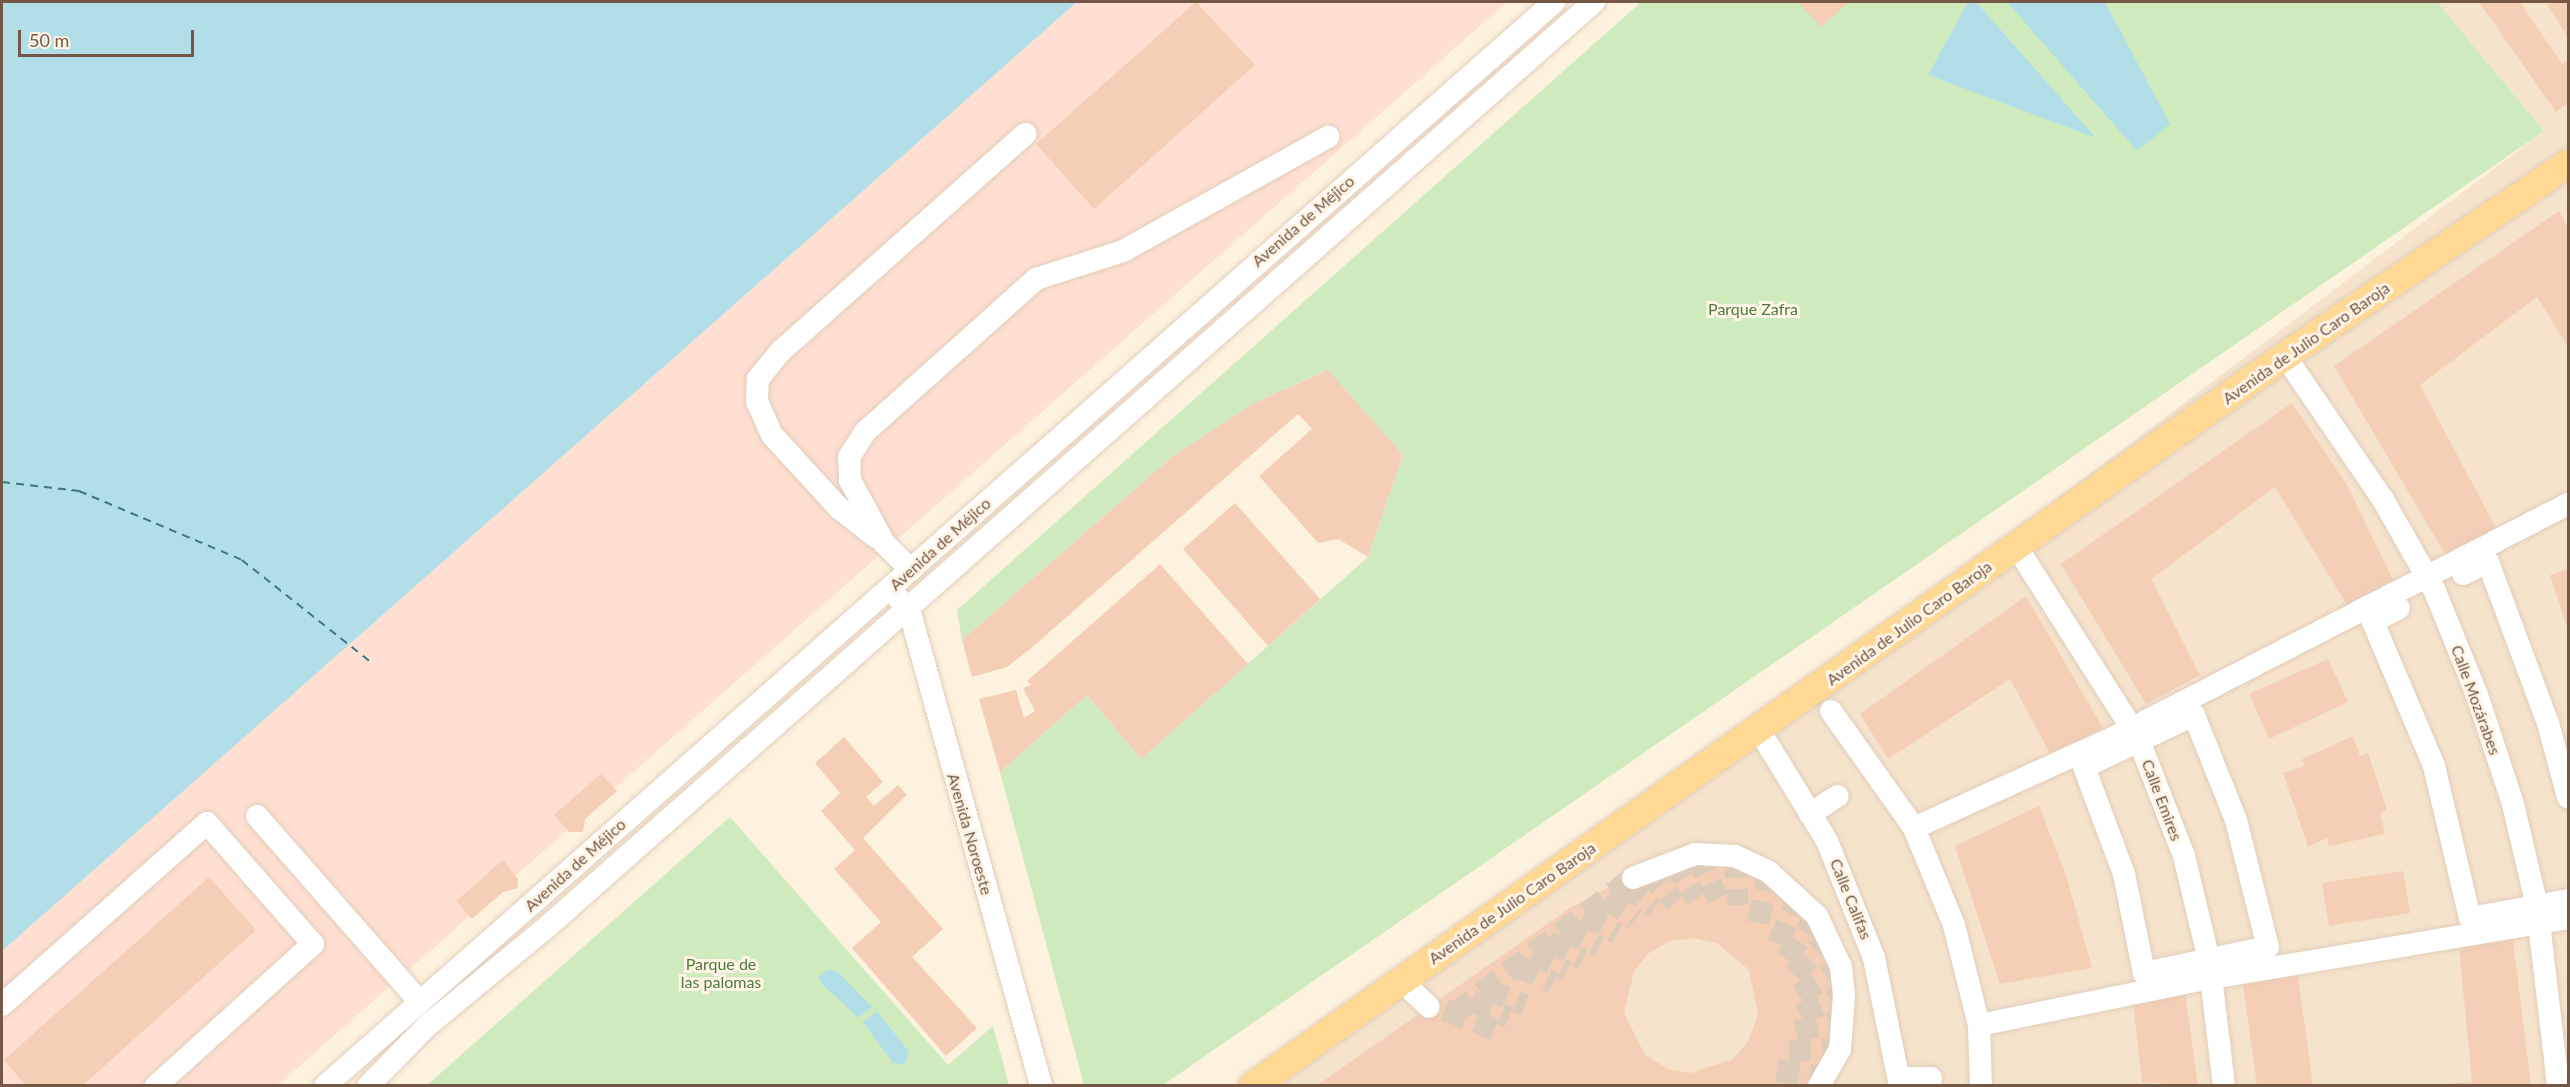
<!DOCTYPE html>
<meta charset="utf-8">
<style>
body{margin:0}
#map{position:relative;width:2570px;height:1087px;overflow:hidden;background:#fdf2de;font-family:Lato,sans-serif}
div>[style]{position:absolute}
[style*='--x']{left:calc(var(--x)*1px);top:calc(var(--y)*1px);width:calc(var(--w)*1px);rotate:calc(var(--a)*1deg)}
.residential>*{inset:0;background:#f5e3cc}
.commercial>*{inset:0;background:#fedfd1}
.green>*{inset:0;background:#cfebbd}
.water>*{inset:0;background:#b2dfe7}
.ferry>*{height:1.5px;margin-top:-0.75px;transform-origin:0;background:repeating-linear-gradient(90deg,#3b7682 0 8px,transparent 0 14px)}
.building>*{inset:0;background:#f4ceb5}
.minor-tunnel>*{height:22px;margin-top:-11px;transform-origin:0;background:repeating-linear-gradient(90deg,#dbcbb8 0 22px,transparent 0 33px)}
.roads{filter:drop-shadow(0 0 2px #e1cdba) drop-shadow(0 0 2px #e1cdba)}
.minor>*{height:22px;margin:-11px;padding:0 11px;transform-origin:11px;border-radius:11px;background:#fff}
.major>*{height:28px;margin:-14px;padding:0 14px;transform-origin:14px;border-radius:14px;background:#ffd894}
span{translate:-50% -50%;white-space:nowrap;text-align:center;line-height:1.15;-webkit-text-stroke:6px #fff5e6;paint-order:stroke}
.street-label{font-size:16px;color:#745745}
.park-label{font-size:16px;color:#4e7b3d}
.frame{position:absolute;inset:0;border:3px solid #745745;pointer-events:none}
.scale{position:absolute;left:18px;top:30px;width:176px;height:27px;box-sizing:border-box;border:3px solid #745745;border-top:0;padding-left:8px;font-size:18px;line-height:21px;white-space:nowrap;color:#745745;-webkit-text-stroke:4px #fff5e6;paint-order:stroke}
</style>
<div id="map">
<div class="residential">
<div style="clip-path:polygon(2437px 2px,2568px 2px,2568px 1085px,1280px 1086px,2544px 131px)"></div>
</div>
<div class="commercial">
<div style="clip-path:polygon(1077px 2px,1507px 2px,278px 1085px,2px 1085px,2px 951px)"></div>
</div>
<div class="green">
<div style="clip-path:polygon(1641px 2px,2437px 2px,2544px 131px,1163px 1085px,1084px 1085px,1000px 772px,1087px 695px,1141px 759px,1368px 557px,1403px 455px,1327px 370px,1256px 402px,1173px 456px,962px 640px,957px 610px)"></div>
<div style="clip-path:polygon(730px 817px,948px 1065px,993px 1026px,1009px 1085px,426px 1086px)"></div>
</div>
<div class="water">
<div style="clip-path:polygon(2px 2px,1077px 2px,2px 951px)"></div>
<div style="clip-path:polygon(1968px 2px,1976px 2px,2096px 138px,1928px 75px)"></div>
<div style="clip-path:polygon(2007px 2px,2105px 2px,2170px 124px,2137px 151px)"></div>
<div style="clip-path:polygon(829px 969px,838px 972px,872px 1007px,858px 1018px,821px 983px,818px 977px)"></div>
<div style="clip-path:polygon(877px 1011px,909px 1052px,905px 1064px,893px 1063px,863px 1022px)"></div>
</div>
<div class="ferry">
<div style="--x:2;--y:482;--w:78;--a:6.7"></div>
<div style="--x:79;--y:491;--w:177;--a:22.9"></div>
<div style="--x:242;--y:560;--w:166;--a:38.4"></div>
</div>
<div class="building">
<div style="clip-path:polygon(1196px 2px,1255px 65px,1094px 209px,1036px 144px)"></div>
<div style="clip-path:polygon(1798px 2px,1849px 2px,1821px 27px)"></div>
<div style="clip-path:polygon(2479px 2px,2520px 2px,2562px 64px,2568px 59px,2568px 103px,2556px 112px)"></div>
<div style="clip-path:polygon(2552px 2px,2568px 2px,2568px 37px,2547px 5px)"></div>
<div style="clip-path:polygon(2559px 211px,2568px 227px,2568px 347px,2537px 297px,2420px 385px,2496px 528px,2445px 554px,2334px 366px)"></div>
<div style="clip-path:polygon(1328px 370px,1403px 455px,1368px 557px,1338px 539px,1318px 543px,1259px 476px,1312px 429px,1298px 414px,1029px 650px,1007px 667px,972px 677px,962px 640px,1173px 456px,1256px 402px)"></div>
<div style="clip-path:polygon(2292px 403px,2347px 485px,2393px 580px,2347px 605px,2275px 487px,2151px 579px,2200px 675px,2146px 704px,2061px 564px)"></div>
<div style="clip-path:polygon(1235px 503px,1320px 599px,1268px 646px,1183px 549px)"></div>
<div style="clip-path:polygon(1160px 564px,1248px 664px,1141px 759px,1087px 695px,1000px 772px,979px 699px,1016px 690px,1024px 718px,1035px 711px,1023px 688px,1031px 685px,1027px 681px)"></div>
<div style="clip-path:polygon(2568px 569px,2568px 630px,2550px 575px)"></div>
<div style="clip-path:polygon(2026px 596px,2103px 728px,2050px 753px,2010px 679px,1888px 759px,1860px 714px)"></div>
<div style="clip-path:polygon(2328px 659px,2348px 702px,2269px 739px,2249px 694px)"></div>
<div style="clip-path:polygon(2353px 736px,2360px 756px,2368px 753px,2387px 810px,2380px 813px,2385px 834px,2329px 846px,2327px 838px,2308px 847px,2283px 773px,2305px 766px,2302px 759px)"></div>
<div style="clip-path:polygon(844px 737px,883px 782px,866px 797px,874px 806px,898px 785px,907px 795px,863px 838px,943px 929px,912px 957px,977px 1028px,946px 1056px,852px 948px,881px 922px,834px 869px,855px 850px,821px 811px,840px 793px,815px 763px)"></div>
<div style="clip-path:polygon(601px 774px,617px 791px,585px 819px,583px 832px,569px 832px,554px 815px)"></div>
<div style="clip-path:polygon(2039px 806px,2066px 875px,2092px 968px,2000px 984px,1955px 846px)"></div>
<div style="clip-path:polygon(503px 860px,518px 879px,518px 888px,503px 892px,472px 919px,456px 901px)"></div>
<div style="clip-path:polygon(evenodd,1689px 863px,1736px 869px,1766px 882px,1811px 925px,1835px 982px,1828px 1050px,1812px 1086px,1316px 1086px,1570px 908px,1609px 887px,1689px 863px,1694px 938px,1717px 943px,1749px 970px,1758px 1015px,1748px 1042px,1733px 1059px,1691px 1073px,1668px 1069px,1645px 1055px,1624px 1013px,1634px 971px,1649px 953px,1670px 941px,1694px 938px)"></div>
<div style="clip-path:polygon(2403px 871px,2410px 913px,2329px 926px,2322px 883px)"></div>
<div style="clip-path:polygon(209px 877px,256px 930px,82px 1086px,26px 1086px,4px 1060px)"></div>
<div style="clip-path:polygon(2513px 940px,2531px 1086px,2417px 1086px,2472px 1082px,2459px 947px)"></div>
<div style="clip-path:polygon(2298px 976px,2313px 1086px,2257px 1086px,2243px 984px)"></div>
<div style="clip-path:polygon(2185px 993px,2198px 1086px,2142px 1082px,2133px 1002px)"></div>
</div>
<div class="minor-tunnel">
<div style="--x:1695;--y:854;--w:50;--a:62.4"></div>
<div style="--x:1735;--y:856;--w:49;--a:86.5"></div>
<div style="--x:1671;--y:860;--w:46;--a:55.6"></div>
<div style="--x:1645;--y:870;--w:44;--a:46.8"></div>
<div style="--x:1625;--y:884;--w:38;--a:40"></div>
<div style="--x:1606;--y:898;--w:36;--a:36"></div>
<div style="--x:1584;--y:915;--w:38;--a:29"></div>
<div style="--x:1758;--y:923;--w:52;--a:-77.8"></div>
<div style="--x:1564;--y:930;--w:39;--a:26"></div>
<div style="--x:1548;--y:942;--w:39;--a:26"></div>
<div style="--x:1778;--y:944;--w:51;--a:-66.9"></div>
<div style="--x:1532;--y:954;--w:39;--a:27"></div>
<div style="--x:1786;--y:959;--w:53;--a:-54.2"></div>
<div style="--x:1517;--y:966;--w:40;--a:25"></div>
<div style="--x:1794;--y:975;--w:50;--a:-46.6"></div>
<div style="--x:1486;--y:989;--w:42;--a:22.3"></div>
<div style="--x:1799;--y:995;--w:50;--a:-33.7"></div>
<div style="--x:1471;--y:1001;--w:41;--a:22.8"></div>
<div style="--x:1445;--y:1010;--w:53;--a:21.2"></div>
<div style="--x:1455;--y:1013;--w:223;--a:-37.2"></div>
<div style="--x:1800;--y:1014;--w:48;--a:-23.4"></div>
<div style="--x:1796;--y:1031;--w:48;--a:-12"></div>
<div style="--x:1789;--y:1051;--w:51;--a:-2.2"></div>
<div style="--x:1777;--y:1071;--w:48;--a:7.1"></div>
</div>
<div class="roads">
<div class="minor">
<div style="--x:2285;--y:356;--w:172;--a:55.7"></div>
<div style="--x:2382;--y:498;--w:105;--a:60.3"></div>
<div style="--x:2434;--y:589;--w:114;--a:67.9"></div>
<div style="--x:2477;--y:695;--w:115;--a:71.7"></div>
<div style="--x:2513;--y:804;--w:105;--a:76.8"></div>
<div style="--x:2537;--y:906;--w:181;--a:83.3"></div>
<div style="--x:876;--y:537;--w:47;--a:-141.9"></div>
<div style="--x:839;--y:508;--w:99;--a:-132.5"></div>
<div style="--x:772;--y:435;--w:36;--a:-114"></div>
<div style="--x:757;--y:402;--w:23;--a:-88"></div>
<div style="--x:758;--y:379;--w:36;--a:-51"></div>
<div style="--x:781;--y:351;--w:327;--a:-41.6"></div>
<div style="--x:2016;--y:546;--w:227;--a:57.6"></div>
<div style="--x:2138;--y:738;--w:127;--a:68.7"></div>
<div style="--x:2184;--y:856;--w:107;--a:76.5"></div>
<div style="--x:2209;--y:960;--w:127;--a:83.2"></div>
<div style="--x:911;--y:570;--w:38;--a:-135"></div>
<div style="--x:884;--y:543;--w:72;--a:-118.4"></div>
<div style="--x:850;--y:480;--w:23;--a:-92"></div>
<div style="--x:849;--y:457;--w:30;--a:-57"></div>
<div style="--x:865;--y:432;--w:229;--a:-41.8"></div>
<div style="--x:1036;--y:279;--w:91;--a:-17.8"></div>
<div style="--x:1123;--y:251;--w:235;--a:-29.1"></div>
<div style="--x:2463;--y:574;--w:28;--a:-26"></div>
<div style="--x:2488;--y:562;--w:172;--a:69.6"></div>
<div style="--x:2548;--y:723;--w:77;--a:74.9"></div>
<div style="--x:899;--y:599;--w:14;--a:45"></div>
<div style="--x:909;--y:609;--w:495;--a:74.5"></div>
<div style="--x:2399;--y:608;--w:30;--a:152"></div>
<div style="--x:2373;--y:622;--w:156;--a:67"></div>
<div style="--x:2434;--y:766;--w:156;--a:76.7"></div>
<div style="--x:2470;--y:918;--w:100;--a:-10.4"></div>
<div style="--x:1831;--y:711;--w:143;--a:54.6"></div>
<div style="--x:1914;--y:828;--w:221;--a:-24.4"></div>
<div style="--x:2115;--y:737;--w:509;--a:-27.22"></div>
<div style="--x:2194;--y:715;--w:113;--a:68.2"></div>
<div style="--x:2236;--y:820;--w:131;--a:75.9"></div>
<div style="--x:2268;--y:947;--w:127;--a:168.2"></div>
<div style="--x:2144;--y:973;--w:101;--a:-101.4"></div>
<div style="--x:2124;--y:874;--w:114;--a:-110.5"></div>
<div style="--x:2084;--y:767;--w:122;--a:-25.3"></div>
<div style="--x:1759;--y:730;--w:130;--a:58.5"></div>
<div style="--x:1827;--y:841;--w:126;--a:68.1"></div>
<div style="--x:1874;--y:958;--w:131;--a:78.5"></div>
<div style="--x:1810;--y:814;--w:33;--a:-33"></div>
<div style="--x:257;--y:816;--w:247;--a:48.8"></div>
<div style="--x:1914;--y:828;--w:105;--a:67.6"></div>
<div style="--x:1954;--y:925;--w:103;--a:76"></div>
<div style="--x:1633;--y:878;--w:66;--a:-21.2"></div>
<div style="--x:1695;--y:854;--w:40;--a:2.9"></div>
<div style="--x:1735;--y:856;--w:38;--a:25"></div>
<div style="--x:1769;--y:872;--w:65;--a:42.5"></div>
<div style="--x:1817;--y:916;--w:56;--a:64.8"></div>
<div style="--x:1841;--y:967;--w:28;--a:84"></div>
<div style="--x:1844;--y:995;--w:54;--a:94.2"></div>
<div style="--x:1840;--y:1049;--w:43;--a:119.6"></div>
<div style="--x:1402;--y:981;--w:37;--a:44"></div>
<div style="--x:2;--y:1005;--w:274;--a:-41.6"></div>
<div style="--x:207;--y:823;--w:161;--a:48.8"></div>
<div style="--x:313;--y:944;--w:212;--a:137.9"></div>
<div style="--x:1899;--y:1078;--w:32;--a:0"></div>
<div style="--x:325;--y:1086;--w:1639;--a:-41.41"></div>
<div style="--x:368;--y:1086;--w:86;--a:-45.5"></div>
<div style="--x:428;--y:1025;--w:156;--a:-39.5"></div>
<div style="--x:548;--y:926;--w:1396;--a:-41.46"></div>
<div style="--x:1981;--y:1086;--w:61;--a:-91.9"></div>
<div style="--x:1979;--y:1025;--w:237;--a:-11.5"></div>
<div style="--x:2211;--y:978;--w:362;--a:-9.5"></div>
</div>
<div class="major">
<div style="--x:1253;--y:1086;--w:1264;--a:-35.27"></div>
<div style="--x:2285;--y:356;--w:342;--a:-34.2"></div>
</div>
</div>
<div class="street-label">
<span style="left:1303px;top:221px;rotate:-41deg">Avenida de Méjico</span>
<span style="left:2306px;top:343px;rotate:-35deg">Avenida de Julio Caro Baroja</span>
<span style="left:940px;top:544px;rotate:-42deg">Avenida de Méjico</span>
<span style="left:1909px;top:623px;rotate:-36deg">Avenida de Julio Caro Baroja</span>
<span style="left:2476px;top:700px;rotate:70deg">Calle Mozárabes</span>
<span style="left:2162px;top:800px;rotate:69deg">Calle Emires</span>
<span style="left:970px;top:834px;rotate:74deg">Avenida Noroeste</span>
<span style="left:575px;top:865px;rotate:-42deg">Avenida de Méjico</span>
<span style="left:1851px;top:899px;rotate:68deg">Calle Califas</span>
<span style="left:1512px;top:903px;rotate:-35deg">Avenida de Julio Caro Baroja</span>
</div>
<div class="park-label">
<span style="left:1753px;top:309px">Parque Zafra</span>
<span style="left:721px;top:973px">Parque de<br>las palomas</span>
</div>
<div class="frame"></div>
<div class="scale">50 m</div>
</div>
